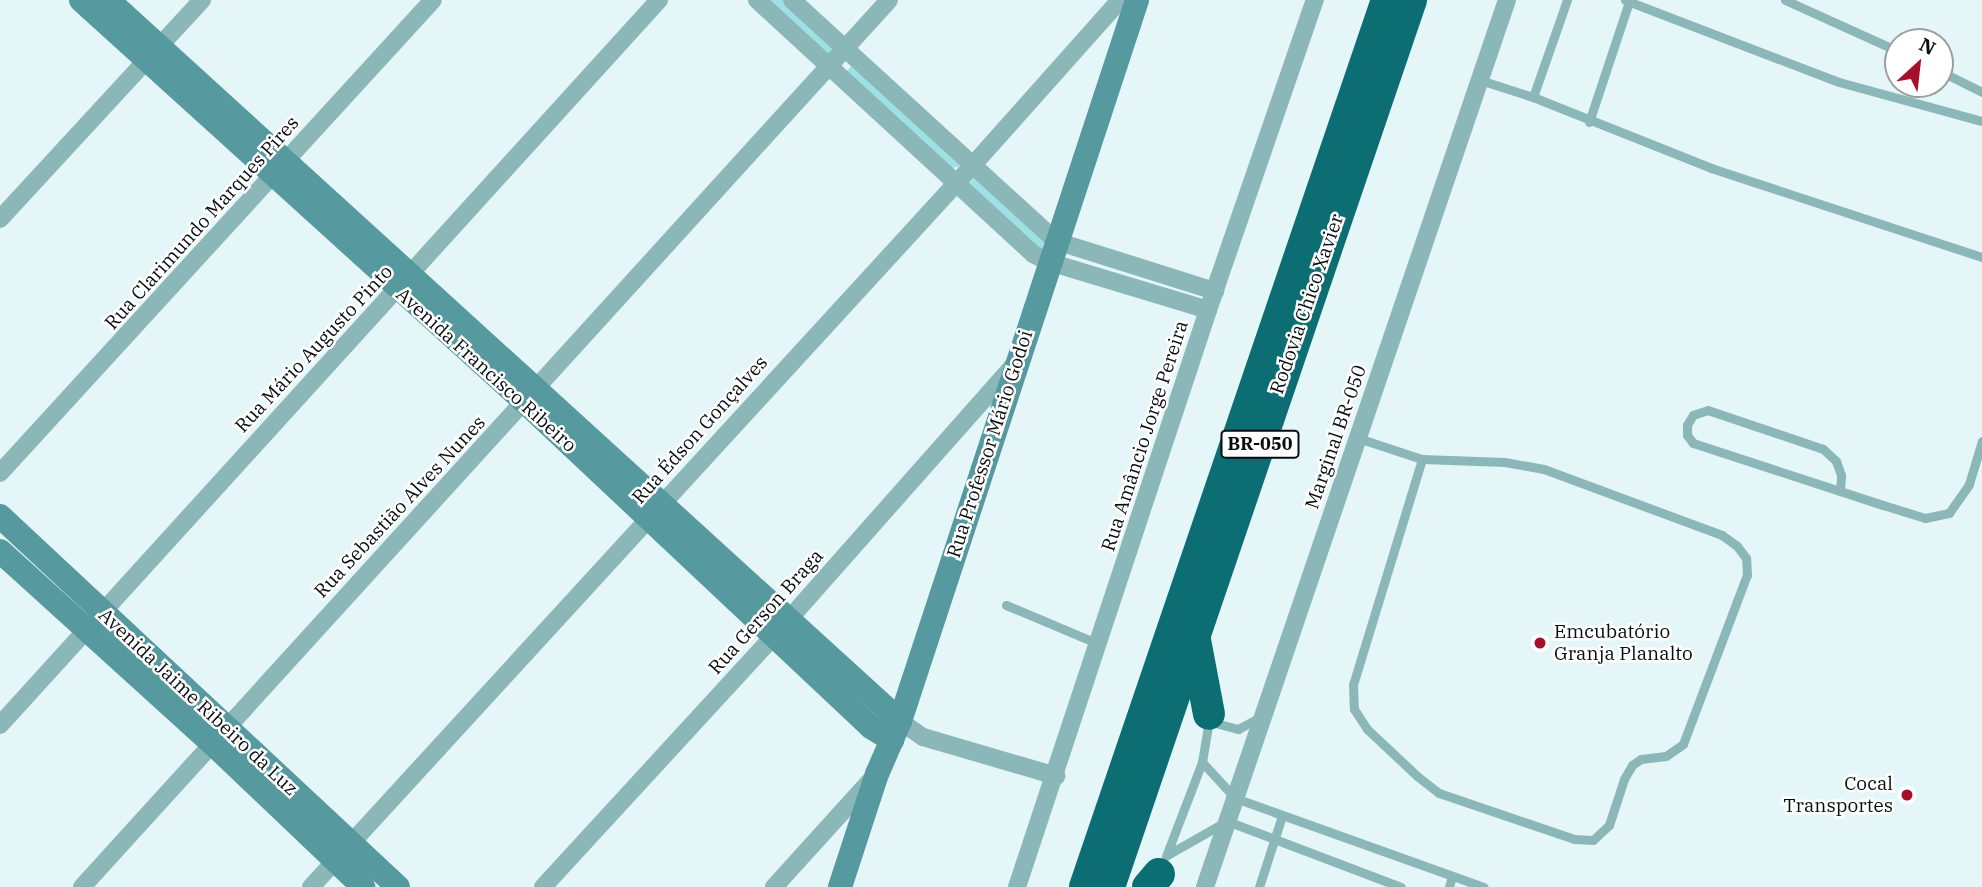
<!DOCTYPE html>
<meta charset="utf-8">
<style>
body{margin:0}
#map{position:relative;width:1982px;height:887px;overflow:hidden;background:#e4f6f7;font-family:"IBM Plex Serif",serif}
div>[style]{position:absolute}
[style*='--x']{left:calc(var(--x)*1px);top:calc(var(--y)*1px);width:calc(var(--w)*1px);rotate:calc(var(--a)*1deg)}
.green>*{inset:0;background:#9ee1e5}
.lane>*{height:9px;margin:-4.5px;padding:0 4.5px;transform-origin:4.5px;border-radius:4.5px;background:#8cb7b9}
.street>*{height:18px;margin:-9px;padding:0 9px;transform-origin:9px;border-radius:9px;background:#8cb7b9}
.secondary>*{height:24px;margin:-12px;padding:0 12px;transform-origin:12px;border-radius:12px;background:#56999e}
.highway>*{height:32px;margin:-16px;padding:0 16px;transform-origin:16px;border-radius:16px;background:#0c6e73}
.dots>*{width:19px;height:19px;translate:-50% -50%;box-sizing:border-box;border:4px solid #fff;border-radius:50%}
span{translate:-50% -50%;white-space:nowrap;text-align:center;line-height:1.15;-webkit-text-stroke:5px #fff;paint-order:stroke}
.shield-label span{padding:2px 5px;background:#fff;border:2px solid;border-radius:5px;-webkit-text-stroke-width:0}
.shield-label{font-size:18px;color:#080e0f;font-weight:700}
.street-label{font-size:19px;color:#080e0f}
.poi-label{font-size:19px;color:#080e0f}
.left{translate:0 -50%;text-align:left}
.right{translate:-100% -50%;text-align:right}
.north{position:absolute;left:1884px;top:28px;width:70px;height:70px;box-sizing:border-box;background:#fff;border:2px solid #9c9f9f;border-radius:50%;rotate:27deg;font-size:19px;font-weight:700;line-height:28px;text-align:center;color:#080e0f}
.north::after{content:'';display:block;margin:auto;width:24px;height:32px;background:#a70e29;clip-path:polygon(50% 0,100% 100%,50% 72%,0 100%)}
</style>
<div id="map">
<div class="green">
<div style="clip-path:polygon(764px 0,783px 0,834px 48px,828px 54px)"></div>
<div style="clip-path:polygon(851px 66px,960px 162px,959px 167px,950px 168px,846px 72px)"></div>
<div style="clip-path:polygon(974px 178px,1047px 244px,1041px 251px,968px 185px)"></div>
</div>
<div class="lane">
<div style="--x:1625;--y:0;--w:229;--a:21"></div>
<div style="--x:1839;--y:82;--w:148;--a:15.3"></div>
<div style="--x:1785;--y:0;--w:124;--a:24.3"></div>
<div style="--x:1940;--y:71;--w:47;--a:26.6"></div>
<div style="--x:1480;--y:80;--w:56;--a:17.8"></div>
<div style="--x:1533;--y:97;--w:192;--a:21.7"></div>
<div style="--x:1711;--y:168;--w:285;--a:18.2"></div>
<div style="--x:1533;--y:97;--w:103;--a:-70.7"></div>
<div style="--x:1589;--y:122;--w:126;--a:-71.6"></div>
<div style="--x:1358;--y:438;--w:67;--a:18.2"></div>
<div style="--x:1422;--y:459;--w:235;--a:107"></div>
<div style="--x:1353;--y:684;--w:25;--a:88"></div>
<div style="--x:1354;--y:709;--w:24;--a:57"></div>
<div style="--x:1367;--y:729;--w:69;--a:43.2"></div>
<div style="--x:1417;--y:776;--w:28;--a:38"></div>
<div style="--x:1439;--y:793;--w:143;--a:18.8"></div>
<div style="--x:1574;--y:839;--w:19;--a:3"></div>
<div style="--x:1593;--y:840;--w:22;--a:-43"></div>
<div style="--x:1609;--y:825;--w:48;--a:-71.9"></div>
<div style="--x:1624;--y:779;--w:16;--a:-60"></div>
<div style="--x:1632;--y:765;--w:11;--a:-34"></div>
<div style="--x:1641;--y:759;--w:25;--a:-7"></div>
<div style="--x:1666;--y:756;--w:21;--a:-35"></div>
<div style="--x:1683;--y:744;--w:181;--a:-69.3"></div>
<div style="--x:1747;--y:575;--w:17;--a:-93"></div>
<div style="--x:1746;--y:558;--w:15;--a:-127"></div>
<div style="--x:1737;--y:546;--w:19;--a:-144"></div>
<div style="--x:1722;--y:535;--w:190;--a:-159.7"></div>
<div style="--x:1544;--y:469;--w:40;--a:-170"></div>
<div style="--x:1505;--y:462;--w:83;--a:-177.9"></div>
<div style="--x:1840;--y:491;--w:16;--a:-86"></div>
<div style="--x:1841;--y:475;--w:15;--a:-110"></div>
<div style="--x:1836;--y:461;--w:18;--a:-137"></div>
<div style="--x:1823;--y:449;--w:121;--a:-161.3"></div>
<div style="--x:1708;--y:410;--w:16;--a:162"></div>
<div style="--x:1693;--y:415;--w:12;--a:121"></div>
<div style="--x:1687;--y:425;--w:10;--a:90"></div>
<div style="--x:1687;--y:435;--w:10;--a:53"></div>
<div style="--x:1693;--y:443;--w:200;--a:18.1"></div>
<div style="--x:1883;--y:505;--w:44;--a:17.2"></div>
<div style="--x:1925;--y:518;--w:25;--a:-12"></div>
<div style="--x:1949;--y:513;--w:35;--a:-55"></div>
<div style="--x:1969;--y:484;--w:45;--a:-73.2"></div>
<div style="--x:1006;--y:605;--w:101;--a:22.8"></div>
<div style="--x:1213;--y:718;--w:8;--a:45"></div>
<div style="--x:1219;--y:724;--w:20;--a:15"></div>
<div style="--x:1238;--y:729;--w:24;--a:-28"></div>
<div style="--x:1202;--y:762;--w:49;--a:47.5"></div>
<div style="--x:1235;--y:798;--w:264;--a:19.7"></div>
<div style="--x:1167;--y:855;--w:69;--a:-29.5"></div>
<div style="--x:1227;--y:821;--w:186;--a:20.8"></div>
<div style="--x:1166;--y:856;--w:101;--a:-69"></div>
<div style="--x:1202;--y:762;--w:43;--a:-80.5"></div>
<div style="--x:1259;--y:887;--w:75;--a:-72.1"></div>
<div style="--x:1449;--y:887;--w:11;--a:-75"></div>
</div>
<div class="street">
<div style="--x:757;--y:0;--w:375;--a:42.6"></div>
<div style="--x:1033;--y:254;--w:18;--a:27"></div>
<div style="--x:1049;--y:262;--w:166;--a:16.8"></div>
<div style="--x:792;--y:0;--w:357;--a:42.4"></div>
<div style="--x:1056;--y:241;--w:167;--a:17.5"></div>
<div style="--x:0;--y:219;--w:298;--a:-47.3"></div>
<div style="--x:0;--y:473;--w:641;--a:-47.53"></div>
<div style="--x:900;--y:721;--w:28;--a:35"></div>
<div style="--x:923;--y:737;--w:139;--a:16.3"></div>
<div style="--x:0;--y:725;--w:980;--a:-47.73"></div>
<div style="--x:82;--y:887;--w:1199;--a:-47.7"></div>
<div style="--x:311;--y:887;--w:980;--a:-47.48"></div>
<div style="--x:973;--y:165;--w:221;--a:-48.3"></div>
<div style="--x:543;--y:887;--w:365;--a:-47.4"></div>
<div style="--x:790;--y:618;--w:339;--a:-48.5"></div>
<div style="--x:774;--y:887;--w:147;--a:-47.8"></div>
<div style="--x:1017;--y:887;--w:608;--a:-71.68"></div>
<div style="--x:1208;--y:310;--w:328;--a:-71"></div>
<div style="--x:1205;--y:887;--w:937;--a:-71.2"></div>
</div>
<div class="secondary">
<div style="--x:81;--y:0;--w:599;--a:42.16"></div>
<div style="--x:525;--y:402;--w:475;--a:43.2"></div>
<div style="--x:871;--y:727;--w:25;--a:32"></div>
<div style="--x:108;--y:0;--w:1071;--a:42.31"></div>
<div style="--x:0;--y:516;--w:544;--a:42.99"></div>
<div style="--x:0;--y:551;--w:286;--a:42.2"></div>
<div style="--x:212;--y:743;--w:209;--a:43.6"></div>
<div style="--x:840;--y:887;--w:119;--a:-71.9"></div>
<div style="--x:877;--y:774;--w:58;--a:-66.5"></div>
<div style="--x:900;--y:721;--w:759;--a:-71.8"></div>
</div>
<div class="highway">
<div style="--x:1195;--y:640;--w:75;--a:79.3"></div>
<div style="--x:1085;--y:887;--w:937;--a:-71.2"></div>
<div style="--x:1109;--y:887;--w:937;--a:-71.2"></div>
<div style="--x:1148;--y:887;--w:17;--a:-50"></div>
</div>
<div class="dots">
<div style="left:1540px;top:643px;background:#a70e29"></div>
<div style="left:1907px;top:795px;background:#a70e29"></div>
</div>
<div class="shield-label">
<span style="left:1260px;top:444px">BR-050</span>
</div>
<div class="street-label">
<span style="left:202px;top:223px;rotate:-48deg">Rua Clarimundo Marques Pires</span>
<span style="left:1307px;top:304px;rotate:-71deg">Rodovia Chico Xavier</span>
<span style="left:314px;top:349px;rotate:-47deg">Rua Mário Augusto Pinto</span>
<span style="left:486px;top:370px;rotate:42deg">Avenida Francisco Ribeiro</span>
<span style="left:700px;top:430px;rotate:-48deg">Rua Édson Gonçalves</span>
<span style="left:1145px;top:436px;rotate:-72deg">Rua Amâncio Jorge Pereira</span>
<span style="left:1336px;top:437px;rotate:-71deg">Marginal BR-050</span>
<span style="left:990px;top:444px;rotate:-72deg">Rua Professor Mário Godoi</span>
<span style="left:400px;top:507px;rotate:-47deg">Rua Sebastião Alves Nunes</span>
<span style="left:766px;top:612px;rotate:-48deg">Rua Gerson Braga</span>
<span style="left:198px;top:702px;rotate:43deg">Avenida Jaime Ribeiro da Luz</span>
</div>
<div class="poi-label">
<span class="left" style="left:1554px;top:643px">Emcubatório<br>Granja Planalto</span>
<span class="right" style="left:1893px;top:795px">Cocal<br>Transportes</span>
</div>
<div class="north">N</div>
</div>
